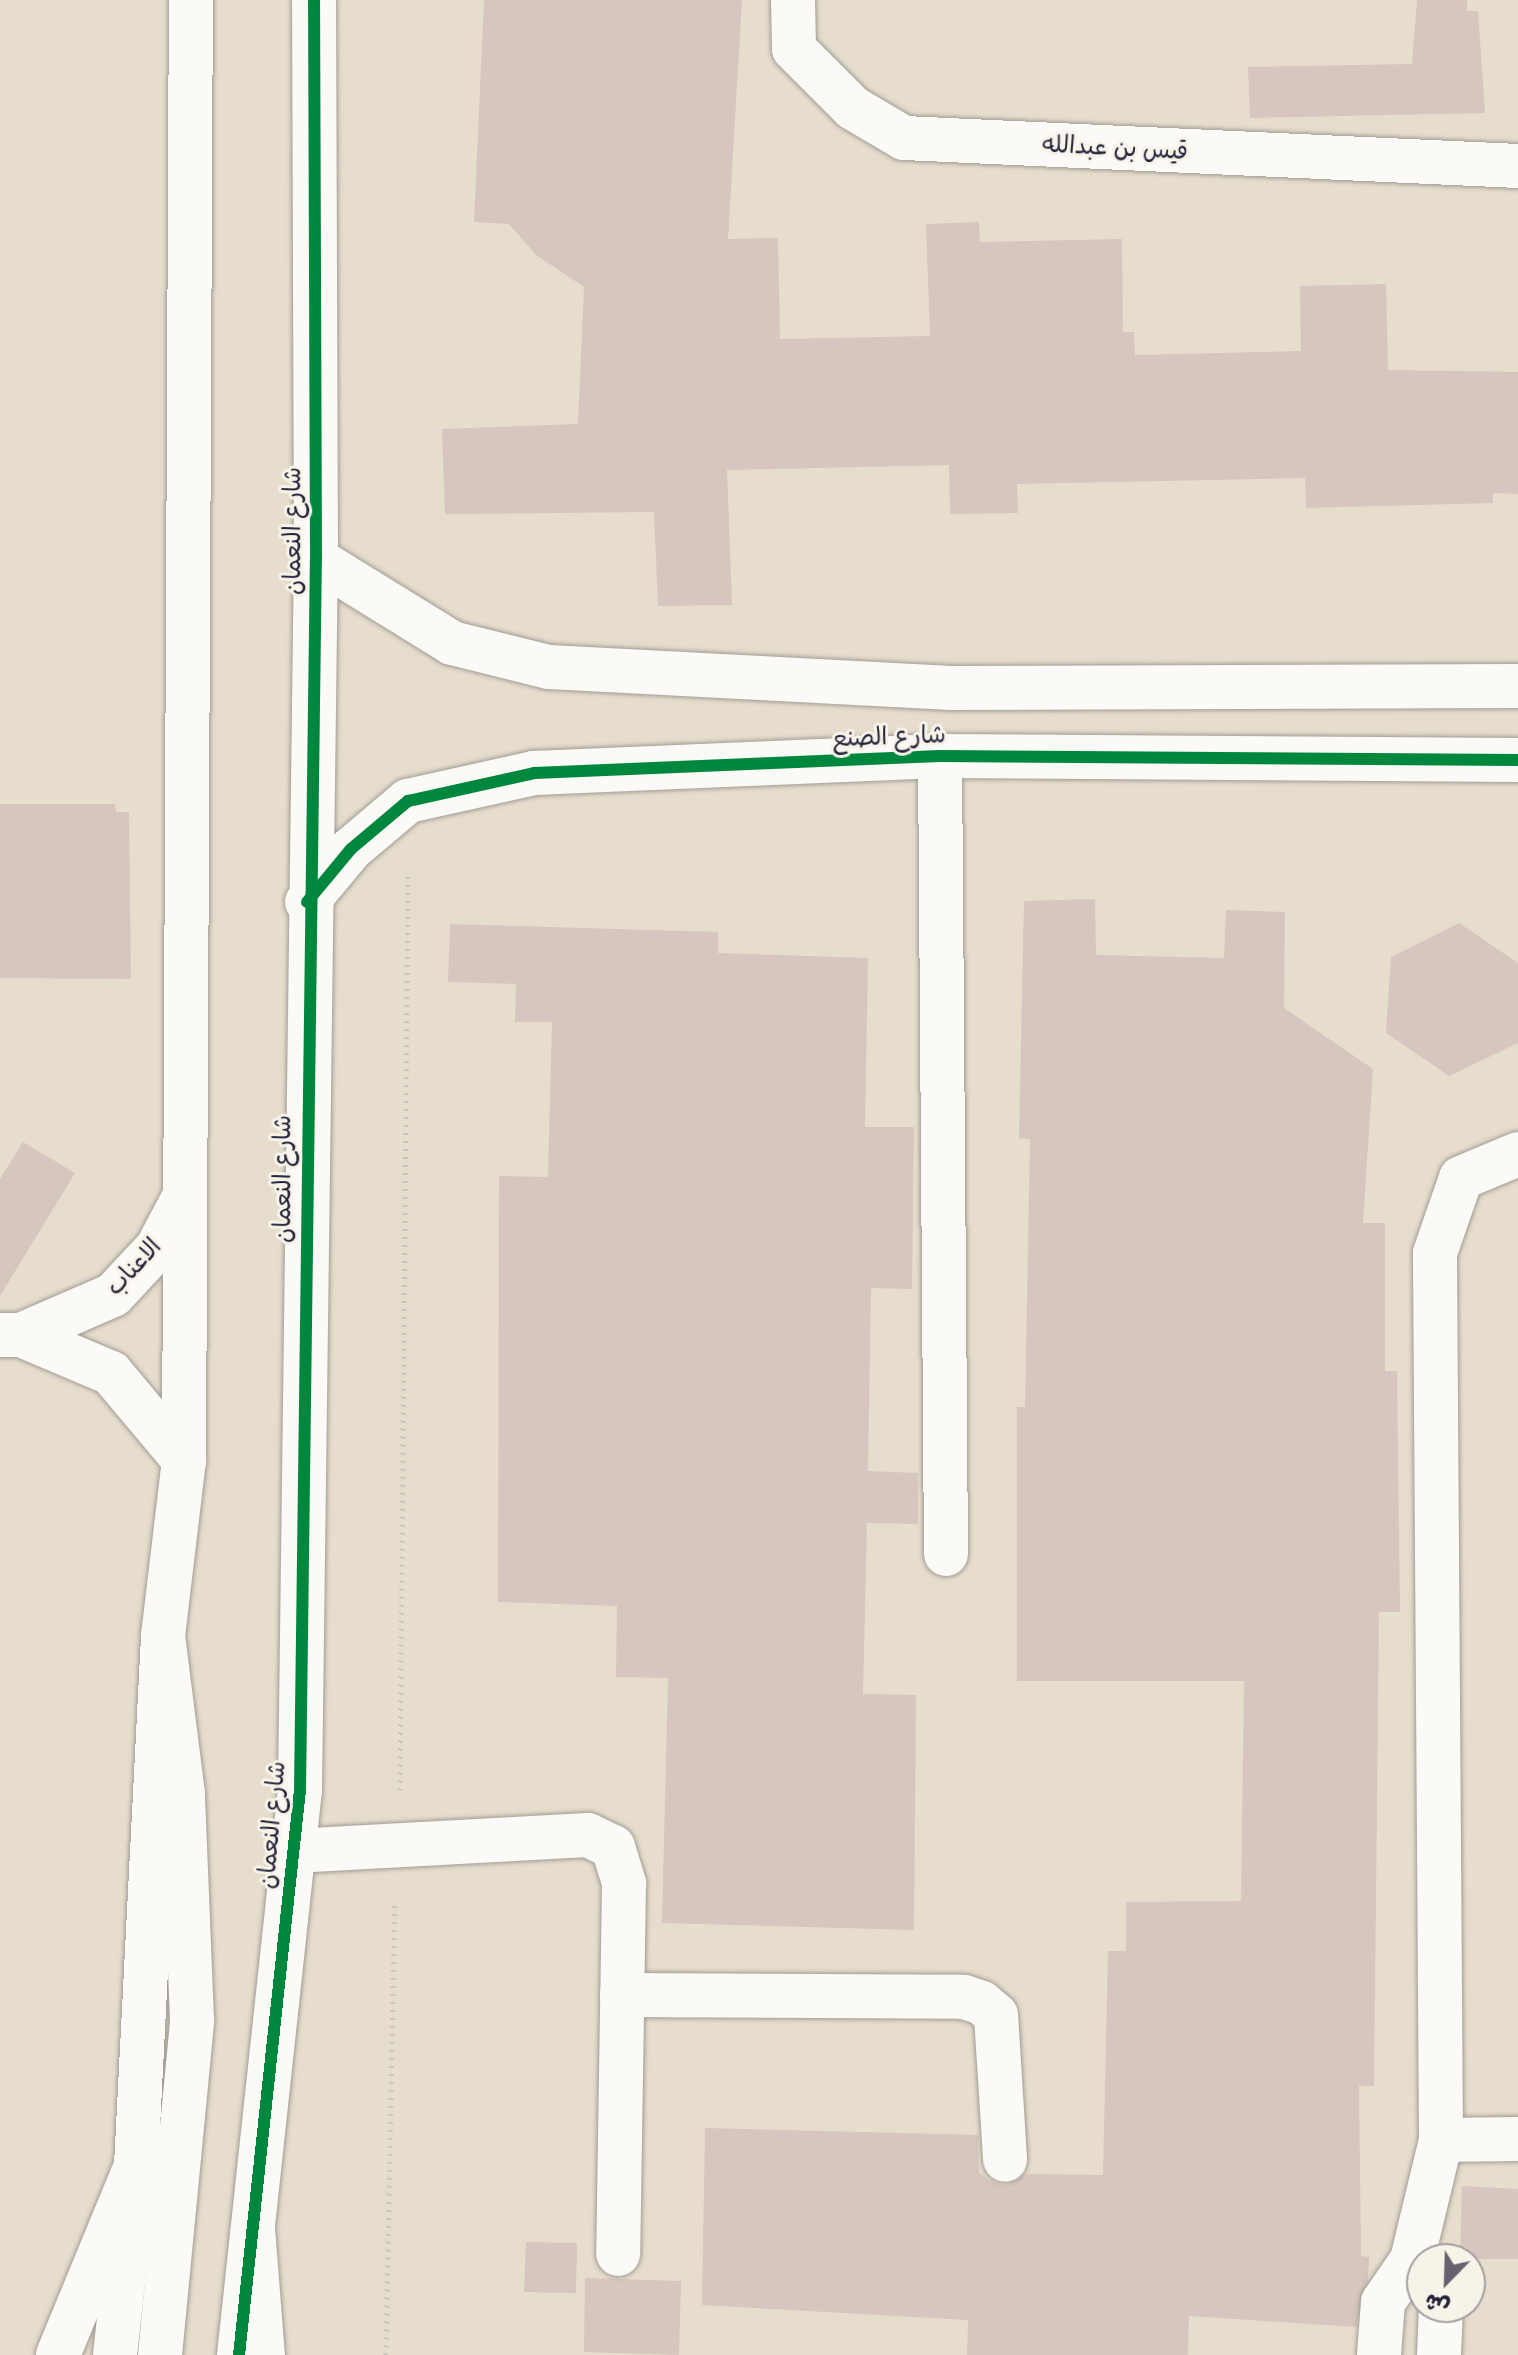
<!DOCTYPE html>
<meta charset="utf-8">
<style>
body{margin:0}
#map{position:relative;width:1518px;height:2355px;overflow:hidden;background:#e6ddcc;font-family:"Balsamiq Sans","Playpen Sans Arabic",sans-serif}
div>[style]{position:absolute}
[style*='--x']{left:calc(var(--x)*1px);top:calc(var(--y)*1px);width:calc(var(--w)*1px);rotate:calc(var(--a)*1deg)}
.building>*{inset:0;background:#d6c6bf}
.path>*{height:5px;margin-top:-2.5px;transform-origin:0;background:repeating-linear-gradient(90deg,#c7c6c4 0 2px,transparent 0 8px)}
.roads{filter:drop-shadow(0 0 2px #a19c95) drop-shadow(0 0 2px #a19c95)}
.street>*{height:44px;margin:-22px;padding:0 22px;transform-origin:22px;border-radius:22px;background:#fbfaf7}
.secondary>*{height:44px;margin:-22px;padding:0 22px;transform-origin:22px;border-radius:22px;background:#fbfaf7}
.primary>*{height:44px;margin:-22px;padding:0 22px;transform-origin:22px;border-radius:22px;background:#fbfaf7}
.cycleway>*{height:12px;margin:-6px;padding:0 6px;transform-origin:6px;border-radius:6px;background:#00873e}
span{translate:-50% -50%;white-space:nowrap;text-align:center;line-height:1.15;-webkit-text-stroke:6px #f7f3e8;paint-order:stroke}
.street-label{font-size:24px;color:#22223b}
.north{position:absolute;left:1406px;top:2243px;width:80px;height:80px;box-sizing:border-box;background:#f7f3e8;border:2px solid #a29fa3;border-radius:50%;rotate:203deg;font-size:22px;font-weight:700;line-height:32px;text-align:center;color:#22223b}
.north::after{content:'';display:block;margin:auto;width:28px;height:36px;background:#67636e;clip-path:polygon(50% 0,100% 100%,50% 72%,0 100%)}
</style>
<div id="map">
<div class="building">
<div style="clip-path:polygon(484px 0,742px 0,728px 239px,778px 238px,780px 339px,930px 336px,926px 224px,979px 222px,980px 242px,1122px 239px,1123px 332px,1134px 332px,1135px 355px,1301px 351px,1300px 286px,1386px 284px,1388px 370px,1518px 372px,1518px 494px,1493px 493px,1493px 503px,1306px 508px,1305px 478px,1017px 484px,1018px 513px,950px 514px,949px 465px,727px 470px,732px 605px,658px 606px,654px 512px,445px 514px,442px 429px,578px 424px,584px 287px,536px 255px,509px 224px,474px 222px)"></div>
<div style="clip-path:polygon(1417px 0,1467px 0,1467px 11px,1478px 11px,1485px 113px,1250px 118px,1248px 67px,1412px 64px)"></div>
<div style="clip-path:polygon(0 804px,115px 804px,116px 812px,129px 812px,131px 979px,0 978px)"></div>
<div style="clip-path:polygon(1095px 899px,1096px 955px,1224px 958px,1226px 910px,1285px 912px,1284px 1008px,1373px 1069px,1363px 1223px,1385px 1223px,1385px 1371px,1397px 1371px,1400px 1612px,1379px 1612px,1374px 2086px,1359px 2086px,1361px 2256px,1369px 2257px,1368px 2280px,1356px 2327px,1189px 2316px,1188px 2355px,967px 2355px,968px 2320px,702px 2305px,705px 2128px,978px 2135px,979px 2173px,995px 2183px,1007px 2185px,1025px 2174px,1103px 2175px,1108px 1951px,1126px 1951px,1126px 1902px,1241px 1901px,1244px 1681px,1017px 1681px,1017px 1407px,1025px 1407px,1030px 1139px,1019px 1138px,1024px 901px)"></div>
<div style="clip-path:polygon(1459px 923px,1518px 963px,1518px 1043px,1449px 1076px,1386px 1033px,1391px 957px)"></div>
<div style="clip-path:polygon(450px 924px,718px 932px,718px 953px,868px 958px,865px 1127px,914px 1127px,912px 1289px,871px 1288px,868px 1471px,918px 1473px,918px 1524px,867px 1523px,863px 1694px,916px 1695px,914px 1930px,662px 1923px,668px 1678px,616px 1677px,617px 1606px,498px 1602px,499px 1176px,548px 1177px,552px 1022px,515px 1022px,516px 984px,448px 982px)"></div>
<div style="clip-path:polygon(23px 1142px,75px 1173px,0 1296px,0 1179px)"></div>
<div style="clip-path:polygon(1462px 2186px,1518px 2189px,1518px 2259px,1460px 2259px)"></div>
<div style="clip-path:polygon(526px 2242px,577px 2243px,576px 2293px,524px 2292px)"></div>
<div style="clip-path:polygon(585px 2278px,681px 2281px,679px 2355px,584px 2352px)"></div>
</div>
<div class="path">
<div style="--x:400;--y:1790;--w:914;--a:-89.5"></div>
<div style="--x:386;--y:2355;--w:455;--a:-88.9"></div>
</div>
<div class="roads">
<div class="street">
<div style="--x:793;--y:0;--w:49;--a:88.8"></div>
<div style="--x:794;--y:49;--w:83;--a:45"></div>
<div style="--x:853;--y:108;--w:59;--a:30.5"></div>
<div style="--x:904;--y:138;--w:615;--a:2.61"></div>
<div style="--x:940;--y:756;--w:798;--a:89.57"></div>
<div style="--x:0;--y:1335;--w:21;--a:0"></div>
<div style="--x:21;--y:1335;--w:98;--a:22.9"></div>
<div style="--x:111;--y:1373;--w:114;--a:50"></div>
<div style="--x:21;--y:1335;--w:100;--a:-23.5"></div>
<div style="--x:113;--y:1295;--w:64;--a:-46.9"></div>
<div style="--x:157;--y:1248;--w:58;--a:-62.1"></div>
<div style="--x:293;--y:1851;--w:295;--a:-3.1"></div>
<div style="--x:588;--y:1835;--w:28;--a:26"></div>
<div style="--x:613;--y:1847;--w:39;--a:73"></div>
<div style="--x:624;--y:1884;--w:370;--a:90.9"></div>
<div style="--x:622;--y:1995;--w:342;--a:0.3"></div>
<div style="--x:964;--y:1997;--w:19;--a:18"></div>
<div style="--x:982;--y:2003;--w:18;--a:41"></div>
<div style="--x:996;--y:2015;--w:145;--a:86.4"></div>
<div style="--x:1441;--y:2140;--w:77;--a:-0.7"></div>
<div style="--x:1379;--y:2355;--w:53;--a:-85.7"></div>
<div style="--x:1383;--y:2302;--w:51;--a:-55.4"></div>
<div style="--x:1412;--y:2260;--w:123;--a:-76.4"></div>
<div style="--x:1441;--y:2140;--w:887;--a:-90.39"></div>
<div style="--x:1435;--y:1253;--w:79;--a:-70.9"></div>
<div style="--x:1461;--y:1178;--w:62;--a:-22.8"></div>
<div style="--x:1439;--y:2355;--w:48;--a:-87.6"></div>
</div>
<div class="secondary">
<div style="--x:316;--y:559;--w:160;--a:31.7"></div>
<div style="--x:452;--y:643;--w:100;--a:13.9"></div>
<div style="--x:549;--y:667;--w:403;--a:3"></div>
<div style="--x:951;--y:688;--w:567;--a:-0.2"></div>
<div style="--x:307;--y:902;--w:69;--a:-50.3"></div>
<div style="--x:351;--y:849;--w:75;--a:-40.1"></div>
<div style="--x:408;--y:801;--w:129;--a:-12.5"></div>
<div style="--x:534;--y:773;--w:406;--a:-2.4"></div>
<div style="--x:940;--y:756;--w:578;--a:0.4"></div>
<div style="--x:115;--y:2355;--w:190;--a:-83.7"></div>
<div style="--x:136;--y:2166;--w:531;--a:-87.08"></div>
<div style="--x:163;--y:1636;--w:177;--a:-83.2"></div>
<div style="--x:184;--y:1460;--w:1460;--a:-89.73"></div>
<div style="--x:239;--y:2355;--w:568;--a:-83.84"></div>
<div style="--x:300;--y:1790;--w:1231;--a:-89.26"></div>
<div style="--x:316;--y:559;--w:559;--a:-90.2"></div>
</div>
<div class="primary">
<div style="--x:253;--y:2229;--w:126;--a:85.5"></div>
<div style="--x:58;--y:2355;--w:204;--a:-67.6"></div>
<div style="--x:160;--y:2355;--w:337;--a:-84.5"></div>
<div style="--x:192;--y:2020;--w:226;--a:-92.3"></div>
<div style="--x:183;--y:1794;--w:159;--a:-97.2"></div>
</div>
</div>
<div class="cycleway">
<div style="--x:307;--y:902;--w:69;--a:-50.3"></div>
<div style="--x:351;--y:849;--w:75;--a:-40.1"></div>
<div style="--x:408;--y:801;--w:129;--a:-12.5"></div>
<div style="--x:534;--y:773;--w:406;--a:-2.4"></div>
<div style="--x:940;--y:756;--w:578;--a:0.4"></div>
<div style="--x:239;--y:2355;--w:568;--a:-83.84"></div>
<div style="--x:300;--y:1790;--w:1231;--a:-89.26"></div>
<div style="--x:316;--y:559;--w:559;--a:-90.2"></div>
</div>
<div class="street-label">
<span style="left:1115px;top:148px;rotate:3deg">قيس بن عبدالله</span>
<span style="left:293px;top:531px;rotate:-90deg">شارع النعمان</span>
<span style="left:889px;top:737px;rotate:-2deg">شارع الصنع</span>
<span style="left:283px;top:1179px;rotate:-90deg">شارع النعمان</span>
<span style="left:134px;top:1267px;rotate:-47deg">الاعناب</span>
<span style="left:272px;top:1825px;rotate:-85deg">شارع النعمان</span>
</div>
<div class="north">ش</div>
</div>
